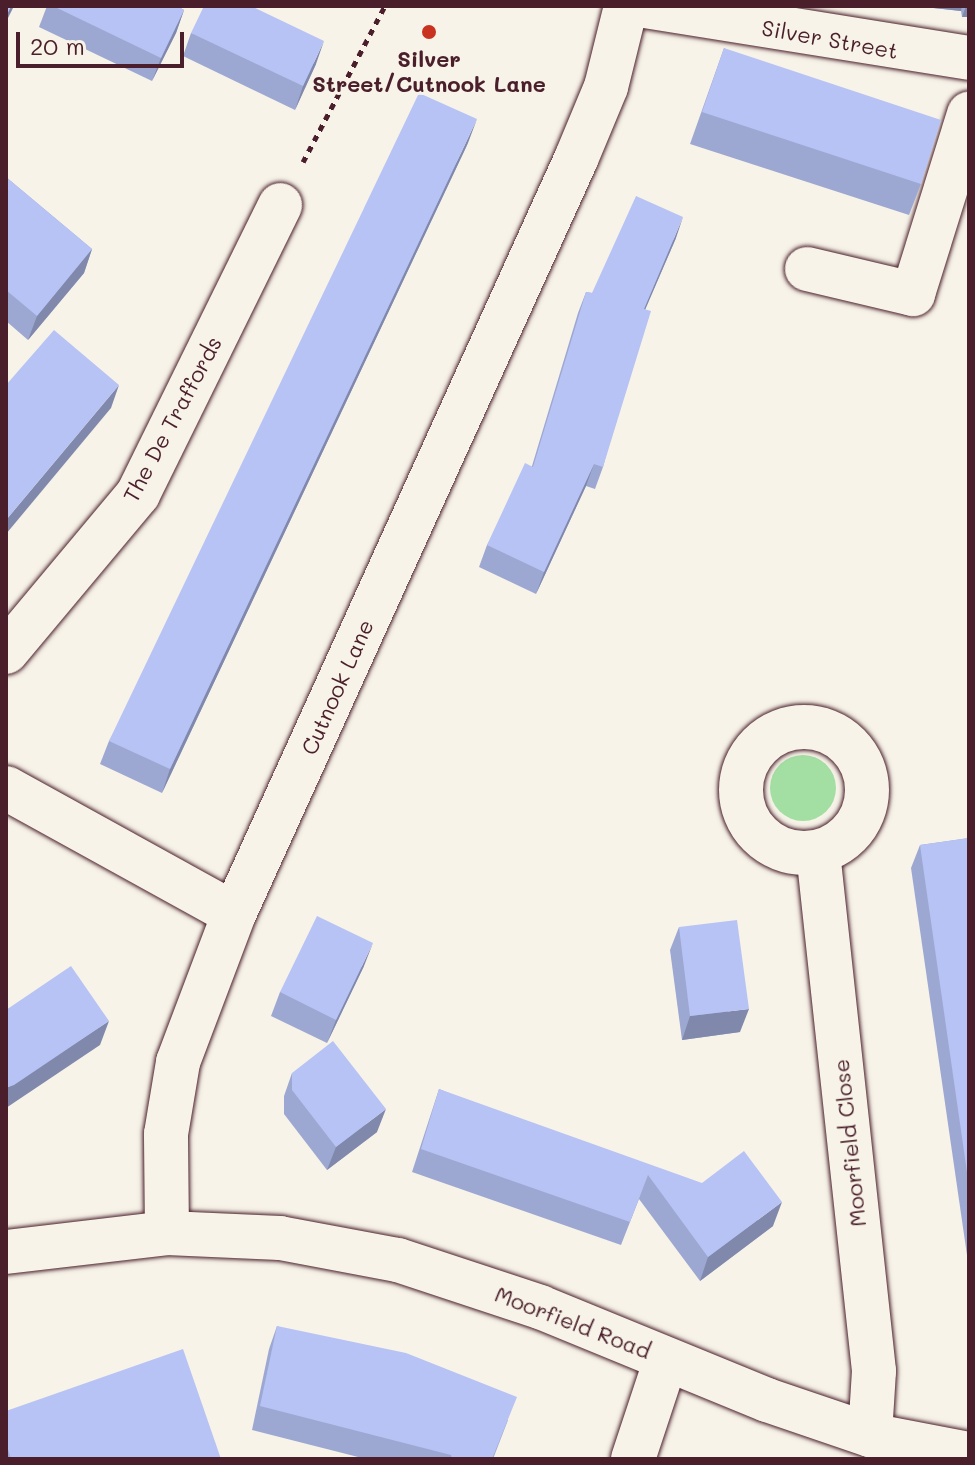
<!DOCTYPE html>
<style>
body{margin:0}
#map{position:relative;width:975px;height:1465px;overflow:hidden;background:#f7f3e8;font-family:Mali,sans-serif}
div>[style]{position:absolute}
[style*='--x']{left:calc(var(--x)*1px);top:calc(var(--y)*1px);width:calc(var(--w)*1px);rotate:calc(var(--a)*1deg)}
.green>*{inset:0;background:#a3dea3}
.round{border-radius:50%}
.path>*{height:5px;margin-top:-2.5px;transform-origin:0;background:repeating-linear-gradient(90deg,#4a1f2b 0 6px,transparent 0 12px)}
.roads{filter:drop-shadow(0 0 2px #4a1f2b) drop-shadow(0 0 2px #4a1f2b)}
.minor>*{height:44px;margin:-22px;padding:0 22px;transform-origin:22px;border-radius:22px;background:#f7f3e8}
.minor>.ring{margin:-22px;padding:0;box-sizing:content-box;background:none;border:44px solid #f7f3e8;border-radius:50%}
.wall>*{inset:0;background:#9da8d2}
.shaded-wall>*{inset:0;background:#8088ab}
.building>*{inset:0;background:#b7c3f4}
.dots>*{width:22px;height:22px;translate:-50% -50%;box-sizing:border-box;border:4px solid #f7f3e8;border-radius:50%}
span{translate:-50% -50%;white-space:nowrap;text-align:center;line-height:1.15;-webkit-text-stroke:6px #f7f3e8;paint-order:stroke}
.street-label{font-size:22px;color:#4a1f2b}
.poi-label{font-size:22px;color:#4a1f2b;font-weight:700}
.frame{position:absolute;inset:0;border:8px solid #4a1f2b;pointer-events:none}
.scale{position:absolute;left:16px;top:32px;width:168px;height:36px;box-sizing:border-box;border:4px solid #4a1f2b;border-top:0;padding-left:10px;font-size:24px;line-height:28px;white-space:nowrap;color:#4a1f2b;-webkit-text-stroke:6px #f7f3e8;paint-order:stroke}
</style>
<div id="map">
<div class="green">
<div class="round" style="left:770px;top:755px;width:66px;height:66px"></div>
</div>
<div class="path">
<div style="--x:303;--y:162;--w:176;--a:-62.3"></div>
</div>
<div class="roads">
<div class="minor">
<div style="--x:645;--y:6;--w:328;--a:9.1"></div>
<div style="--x:807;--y:269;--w:109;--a:13.3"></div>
<div style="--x:913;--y:294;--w:189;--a:-72.7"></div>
<div style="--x:6;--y:652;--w:206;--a:-50.1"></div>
<div style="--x:138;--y:494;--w:322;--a:-63.8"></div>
<div class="ring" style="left:741px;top:727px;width:82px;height:82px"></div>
<div style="--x:6;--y:788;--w:260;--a:28.9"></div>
<div style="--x:818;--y:852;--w:522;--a:83.84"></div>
<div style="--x:874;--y:1371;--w:64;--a:93.6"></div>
<div style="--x:167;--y:1233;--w:99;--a:-90.6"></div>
<div style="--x:166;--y:1134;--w:73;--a:-80.5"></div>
<div style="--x:178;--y:1062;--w:158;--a:-69.3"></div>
<div style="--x:234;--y:914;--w:829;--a:-65.63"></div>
<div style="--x:576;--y:159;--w:78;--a:-67.4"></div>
<div style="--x:606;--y:87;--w:83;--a:-76.1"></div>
<div style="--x:6;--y:1252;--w:162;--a:-6.7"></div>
<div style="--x:167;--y:1233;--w:113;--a:2.5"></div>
<div style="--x:280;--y:1238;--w:120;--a:10.6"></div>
<div style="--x:398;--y:1260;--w:150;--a:18.3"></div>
<div style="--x:540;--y:1307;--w:245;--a:22.3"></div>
<div style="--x:767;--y:1400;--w:109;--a:18.8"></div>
<div style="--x:870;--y:1435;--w:101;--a:10.9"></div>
<div style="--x:633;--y:1459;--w:105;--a:-71.7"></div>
</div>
</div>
<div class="wall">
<div style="clip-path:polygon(47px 6px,177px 6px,184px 10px,176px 33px,152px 81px,39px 27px)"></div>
<div style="clip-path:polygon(915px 6px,969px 6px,969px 17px,962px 17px,961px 11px)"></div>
<div style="clip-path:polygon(191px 33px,316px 64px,295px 110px,183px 56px)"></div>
<div style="clip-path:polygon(724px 48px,921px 184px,909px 215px,690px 144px)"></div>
<div style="clip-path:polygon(468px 143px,162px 793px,100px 764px,109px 741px)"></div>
<div style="clip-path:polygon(6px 177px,92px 249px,84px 273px,28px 340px,6px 321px)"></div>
<div style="clip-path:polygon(676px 238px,645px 309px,603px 467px,595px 489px,586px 486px,536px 594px,479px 567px,487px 545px,532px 466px,578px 313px,586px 292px,592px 293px)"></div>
<div style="clip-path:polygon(969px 838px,969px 1269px,911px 868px,920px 845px)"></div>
<div style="clip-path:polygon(679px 927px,740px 1032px,682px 1040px,670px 950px)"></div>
<div style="clip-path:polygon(364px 966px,327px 1043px,271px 1016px,280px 992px)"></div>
<div style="clip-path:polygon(292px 1073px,377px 1132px,327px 1170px,284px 1114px,284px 1096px)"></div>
<div style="clip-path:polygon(439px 1089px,773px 1226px,700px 1281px,639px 1199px,621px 1245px,412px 1172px)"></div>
<div style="clip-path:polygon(277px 1326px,508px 1420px,493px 1459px,366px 1459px,252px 1430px,269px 1349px)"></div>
<div style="clip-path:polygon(6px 1411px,221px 1459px,6px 1459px)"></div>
</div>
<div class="shaded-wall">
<div style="clip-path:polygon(11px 6px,14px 6px,6px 22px,6px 16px)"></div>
<div style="clip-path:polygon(915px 6px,962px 6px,961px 11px)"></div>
<div style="clip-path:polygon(966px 6px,969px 6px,969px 17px,962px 17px)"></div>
<div style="clip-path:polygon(184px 10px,176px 33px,152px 81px,161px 58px)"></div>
<div style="clip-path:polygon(324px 41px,316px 64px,295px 110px,303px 86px)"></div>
<div style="clip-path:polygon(477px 119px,468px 143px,162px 793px,170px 769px)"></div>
<div style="clip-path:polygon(683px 217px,676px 238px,636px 331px,644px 309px)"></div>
<div style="clip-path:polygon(92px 249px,84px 273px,28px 340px,37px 316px)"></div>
<div style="clip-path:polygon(119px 385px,111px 408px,6px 534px,6px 520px)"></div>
<div style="clip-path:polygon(594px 464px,586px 486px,536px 594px,544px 572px)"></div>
<div style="clip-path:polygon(373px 943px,364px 966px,327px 1043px,336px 1020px)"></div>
<div style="clip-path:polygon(749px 1009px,740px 1032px,682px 1040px,690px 1016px)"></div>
<div style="clip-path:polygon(109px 1021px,100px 1045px,6px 1108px,6px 1088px)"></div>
<div style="clip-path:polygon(386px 1109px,377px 1132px,327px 1170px,336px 1147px)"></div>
<div style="clip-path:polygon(782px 1202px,773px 1226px,700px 1281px,708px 1257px)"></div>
</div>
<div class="building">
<div style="clip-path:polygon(6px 6px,11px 6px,6px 16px)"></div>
<div style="clip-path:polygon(53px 6px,177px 6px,184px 10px,161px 58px)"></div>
<div style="clip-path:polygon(204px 6px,251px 6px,324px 41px,303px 86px,191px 33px)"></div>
<div style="clip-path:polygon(724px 48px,941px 120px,921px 184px,702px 112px)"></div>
<div style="clip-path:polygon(419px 93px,477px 119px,170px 769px,109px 741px)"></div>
<div style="clip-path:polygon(6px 177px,92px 249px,37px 316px,6px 290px)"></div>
<div style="clip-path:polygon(636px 196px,683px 217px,644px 309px,651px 311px,603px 467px,594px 464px,544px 572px,487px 545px,525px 463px,533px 467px,586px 292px,592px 293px)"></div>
<div style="clip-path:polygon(54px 330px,119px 385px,6px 520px,6px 385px)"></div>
<div style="clip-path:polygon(969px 838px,969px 1186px,920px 845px)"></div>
<div style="clip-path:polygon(317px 916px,373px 943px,336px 1020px,280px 992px)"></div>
<div style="clip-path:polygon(737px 920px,749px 1009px,690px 1016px,679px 927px)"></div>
<div style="clip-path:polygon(71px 966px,109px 1021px,14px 1085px,6px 1088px,6px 1010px)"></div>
<div style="clip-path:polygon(333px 1041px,386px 1109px,336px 1147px,292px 1090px,292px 1073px)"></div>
<div style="clip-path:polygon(439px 1089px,702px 1183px,744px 1151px,782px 1202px,708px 1257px,648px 1175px,630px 1222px,421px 1149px)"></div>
<div style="clip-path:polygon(277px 1326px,406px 1353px,517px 1397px,492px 1459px,452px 1459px,451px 1455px,260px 1406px)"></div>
<div style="clip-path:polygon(183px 1349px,221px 1459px,11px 1459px,6px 1443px,6px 1411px)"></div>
</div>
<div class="dots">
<div style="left:429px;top:32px;background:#c8321e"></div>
</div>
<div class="street-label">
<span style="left:830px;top:39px;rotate:10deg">Silver Street</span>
<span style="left:172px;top:419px;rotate:-62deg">The De Traffords</span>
<span style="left:337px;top:687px;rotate:-66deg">Cutnook Lane</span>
<span style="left:849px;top:1143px;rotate:-96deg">Moorfield Close</span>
<span style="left:573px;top:1322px;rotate:21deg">Moorfield Road</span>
</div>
<div class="poi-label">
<span style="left:429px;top:71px">Silver<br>Street/Cutnook Lane</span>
</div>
<div class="frame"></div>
<div class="scale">20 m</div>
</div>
